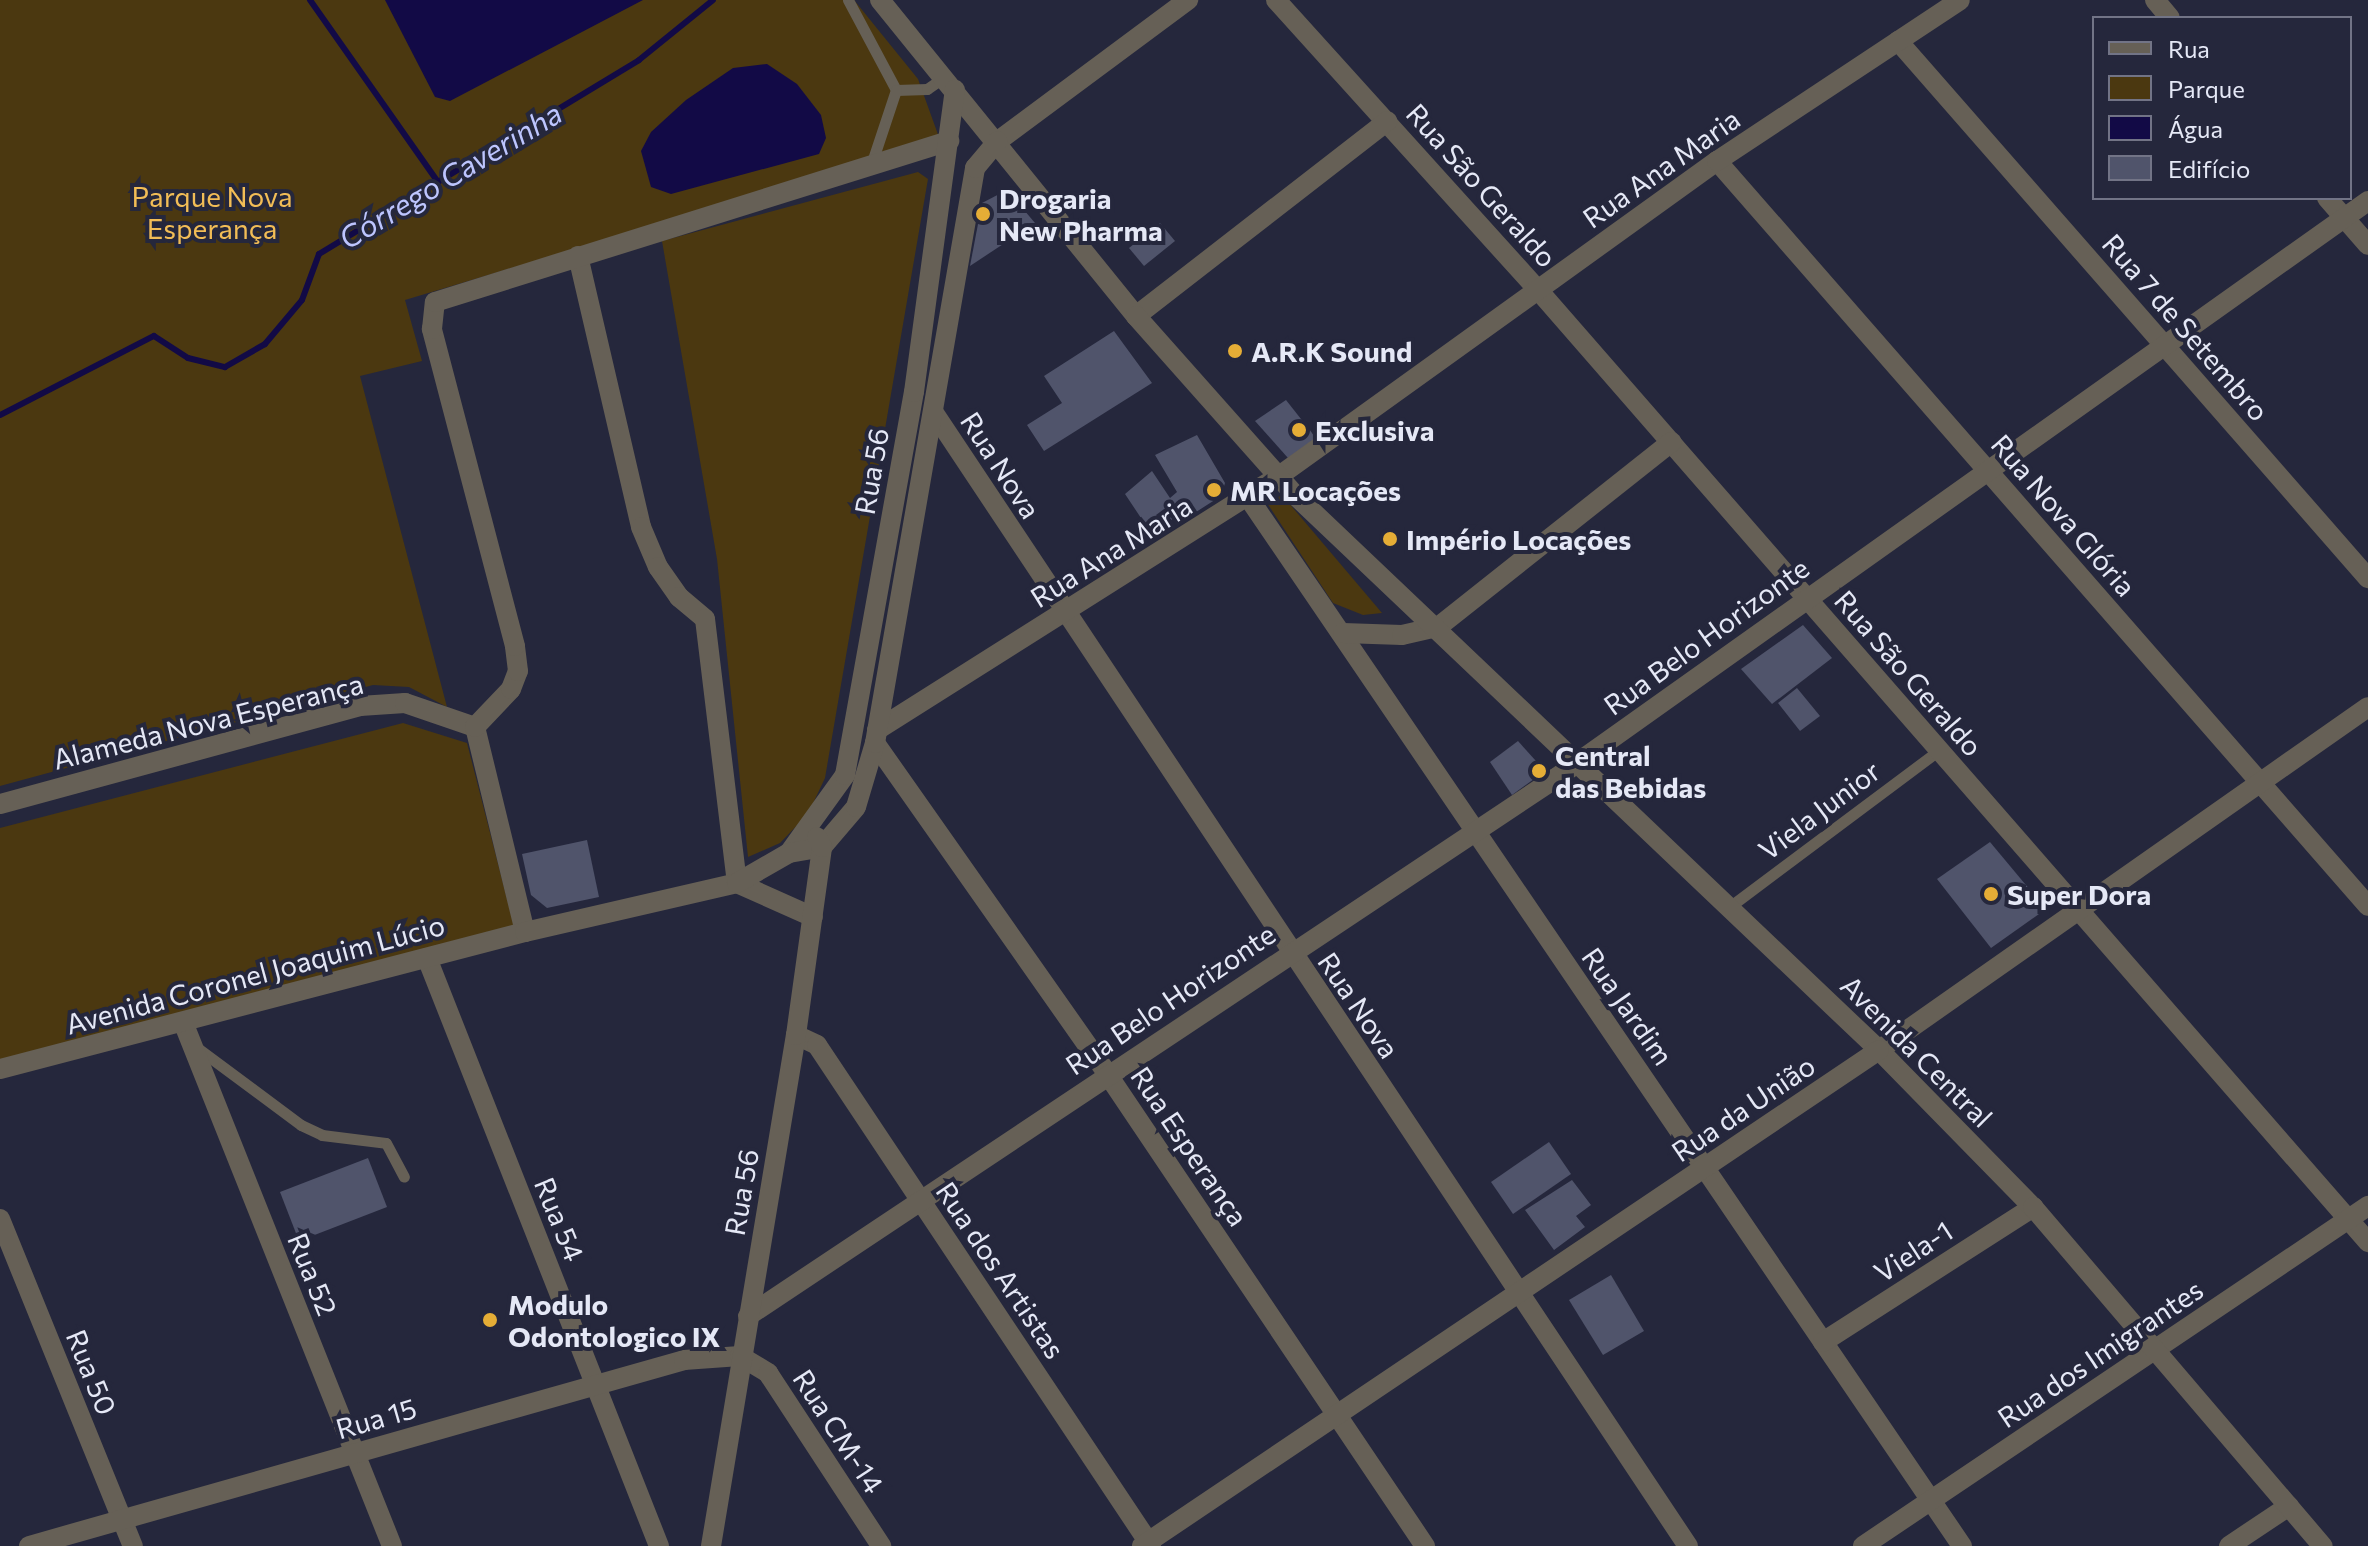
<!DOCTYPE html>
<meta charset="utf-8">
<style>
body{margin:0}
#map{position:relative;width:2368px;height:1546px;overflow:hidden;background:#25273c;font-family:Commissioner,sans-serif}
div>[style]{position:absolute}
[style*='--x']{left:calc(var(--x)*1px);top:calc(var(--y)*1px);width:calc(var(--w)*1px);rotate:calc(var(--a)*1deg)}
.green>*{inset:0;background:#4b3810}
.water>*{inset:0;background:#120a46}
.stream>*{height:6px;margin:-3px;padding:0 3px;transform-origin:3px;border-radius:3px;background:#120a46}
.building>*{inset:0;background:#50546b}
.service>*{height:11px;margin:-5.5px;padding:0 5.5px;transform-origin:5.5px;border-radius:5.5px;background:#666056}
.minor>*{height:20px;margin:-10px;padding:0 10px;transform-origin:10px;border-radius:10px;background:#666056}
.tertiary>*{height:20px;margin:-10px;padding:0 10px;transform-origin:10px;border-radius:10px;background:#666056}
.dots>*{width:22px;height:22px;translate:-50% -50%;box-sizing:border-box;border:4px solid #25273c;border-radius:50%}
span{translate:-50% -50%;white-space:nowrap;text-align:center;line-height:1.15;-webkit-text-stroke:8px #25273c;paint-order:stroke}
.street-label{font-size:28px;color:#e5e8f6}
.park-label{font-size:28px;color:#f2bd56}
.poi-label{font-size:28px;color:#e5e8f6;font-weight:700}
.left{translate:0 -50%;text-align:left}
.water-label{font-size:30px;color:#bdc5fe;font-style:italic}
.legend{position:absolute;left:2092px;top:16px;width:260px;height:184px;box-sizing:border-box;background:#25273c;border:2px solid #727486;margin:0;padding:10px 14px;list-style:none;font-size:24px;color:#e5e8f6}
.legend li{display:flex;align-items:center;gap:16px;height:40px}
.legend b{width:40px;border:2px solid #727486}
</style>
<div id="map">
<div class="green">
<div style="clip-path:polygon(0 0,854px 0,918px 79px,940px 140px,405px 300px,422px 361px,360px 376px,447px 707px,409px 687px,373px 685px,0 786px)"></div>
<div style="clip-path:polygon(918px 172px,928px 179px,825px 778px,808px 814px,780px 843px,748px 857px,717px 559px,662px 241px)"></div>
<div style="clip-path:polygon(1282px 495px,1382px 613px,1363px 615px,1333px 603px,1267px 503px)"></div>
<div style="clip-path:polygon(403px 723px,467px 743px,515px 930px,0 1061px,0 828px)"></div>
</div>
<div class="water">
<div style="clip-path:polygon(385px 0,643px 0,450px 101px,435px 97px)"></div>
<div style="clip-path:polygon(767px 64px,797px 84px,821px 115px,826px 138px,819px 154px,671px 194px,651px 187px,641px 151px,651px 132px,686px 100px,733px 68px)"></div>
</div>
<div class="stream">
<div style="--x:310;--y:0;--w:221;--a:54.9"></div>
<div style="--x:0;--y:415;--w:173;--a:-27.2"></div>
<div style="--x:154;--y:336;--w:40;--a:32.9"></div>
<div style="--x:188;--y:358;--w:38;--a:14"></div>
<div style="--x:225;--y:367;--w:46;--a:-29.9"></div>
<div style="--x:265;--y:344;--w:57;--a:-49.9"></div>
<div style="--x:302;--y:300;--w:49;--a:-69.7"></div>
<div style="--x:319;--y:254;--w:374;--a:-31.2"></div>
<div style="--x:639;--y:60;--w:95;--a:-39"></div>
</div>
<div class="building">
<div style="clip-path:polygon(1007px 190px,1035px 223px,970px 266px,982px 203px)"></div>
<div style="clip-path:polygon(1160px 223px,1175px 241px,1144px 266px,1129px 248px)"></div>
<div style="clip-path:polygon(1114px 331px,1152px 383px,1044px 451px,1027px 425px,1062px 403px,1044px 376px)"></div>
<div style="clip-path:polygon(1286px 400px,1316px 438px,1288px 458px,1255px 421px)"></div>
<div style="clip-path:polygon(1197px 435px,1225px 483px,1221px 496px,1182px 521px,1179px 515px,1151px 533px,1125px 494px,1152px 471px,1170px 498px,1177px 492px,1155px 455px)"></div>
<div style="clip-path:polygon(1803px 625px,1832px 658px,1772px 704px,1741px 669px)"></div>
<div style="clip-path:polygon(1797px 688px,1820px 716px,1800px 731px,1778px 703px)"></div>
<div style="clip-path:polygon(1518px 741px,1545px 771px,1512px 795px,1490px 762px)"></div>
<div style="clip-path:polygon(587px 840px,599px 897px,547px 908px,531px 895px,522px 854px)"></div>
<div style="clip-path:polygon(1990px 842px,2046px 909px,1991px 948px,1937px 879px)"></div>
<div style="clip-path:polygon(1549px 1142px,1571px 1174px,1513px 1214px,1491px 1182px)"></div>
<div style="clip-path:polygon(368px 1158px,387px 1207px,299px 1241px,280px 1192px)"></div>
<div style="clip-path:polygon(1572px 1180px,1591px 1205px,1576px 1216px,1585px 1227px,1554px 1250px,1525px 1210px)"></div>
<div style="clip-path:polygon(1611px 1275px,1644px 1331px,1603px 1355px,1569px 1300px)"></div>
</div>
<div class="service">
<div style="--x:848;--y:0;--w:102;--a:61.9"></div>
<div style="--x:896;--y:90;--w:31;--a:-2"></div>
<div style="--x:927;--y:89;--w:21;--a:-35"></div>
<div style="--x:871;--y:165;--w:79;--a:-71.6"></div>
<div style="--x:1728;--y:908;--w:264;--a:-36.8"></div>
<div style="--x:196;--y:1047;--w:131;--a:36.6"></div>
<div style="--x:301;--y:1125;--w:23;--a:25"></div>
<div style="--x:322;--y:1135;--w:64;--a:7.1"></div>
<div style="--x:386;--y:1143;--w:38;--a:62"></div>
</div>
<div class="minor">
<div style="--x:1276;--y:0;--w:392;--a:47.9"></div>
<div style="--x:1539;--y:291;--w:1262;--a:48.92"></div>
<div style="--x:2155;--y:0;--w:23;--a:50"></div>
<div style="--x:1898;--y:41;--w:714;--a:48.81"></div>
<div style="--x:998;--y:141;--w:237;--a:-36.6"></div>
<div style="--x:1717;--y:161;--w:989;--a:48.85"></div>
<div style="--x:2327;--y:198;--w:62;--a:48.9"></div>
<div style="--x:578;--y:256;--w:278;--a:76.9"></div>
<div style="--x:641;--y:527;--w:43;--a:67"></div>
<div style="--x:658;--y:567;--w:37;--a:55"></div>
<div style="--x:679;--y:597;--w:34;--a:40"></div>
<div style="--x:705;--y:619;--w:266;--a:83.1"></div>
<div style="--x:1136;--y:316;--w:318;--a:-37.8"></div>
<div style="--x:934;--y:413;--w:1361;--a:56.36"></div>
<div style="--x:1248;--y:497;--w:1269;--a:55.76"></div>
<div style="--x:1343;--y:633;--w:59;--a:1.9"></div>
<div style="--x:1402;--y:635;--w:37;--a:-13"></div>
<div style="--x:1438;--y:627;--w:298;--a:-38.4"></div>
<div style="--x:877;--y:730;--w:476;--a:-32.3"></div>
<div style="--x:1279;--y:476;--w:540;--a:-35.72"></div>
<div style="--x:1717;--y:161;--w:291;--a:-33.5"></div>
<div style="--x:875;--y:743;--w:406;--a:54.9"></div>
<div style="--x:1108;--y:1075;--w:568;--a:56.06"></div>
<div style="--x:0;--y:804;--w:373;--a:-15.2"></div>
<div style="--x:360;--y:706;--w:45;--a:-3.8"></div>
<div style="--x:405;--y:703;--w:74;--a:18.9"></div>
<div style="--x:525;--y:932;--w:211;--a:-103.7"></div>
<div style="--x:475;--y:727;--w:52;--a:-46.5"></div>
<div style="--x:511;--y:689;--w:19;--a:-69"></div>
<div style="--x:518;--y:671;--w:25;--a:-97"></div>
<div style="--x:515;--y:646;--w:328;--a:-104.7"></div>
<div style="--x:432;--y:329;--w:27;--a:-84"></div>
<div style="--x:435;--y:302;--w:539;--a:-17.39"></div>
<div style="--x:427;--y:958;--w:632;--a:68.47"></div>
<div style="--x:183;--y:1022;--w:564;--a:68.26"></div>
<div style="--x:796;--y:1035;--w:23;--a:25"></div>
<div style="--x:817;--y:1045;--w:602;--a:56.31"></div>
<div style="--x:1879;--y:1050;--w:597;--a:-35.05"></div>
<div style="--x:0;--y:1219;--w:353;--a:67.9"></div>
<div style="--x:748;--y:1316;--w:971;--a:-33.66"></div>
<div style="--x:1556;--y:778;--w:996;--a:-35.4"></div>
<div style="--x:1823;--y:1342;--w:250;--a:-32.7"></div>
<div style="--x:29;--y:1546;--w:681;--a:-15.85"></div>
<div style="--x:684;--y:1360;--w:56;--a:-4.1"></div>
<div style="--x:740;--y:1356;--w:33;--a:31"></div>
<div style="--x:768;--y:1373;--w:207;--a:56.8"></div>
<div style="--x:1863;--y:1546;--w:609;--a:-33.95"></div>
<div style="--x:2229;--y:1546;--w:72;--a:-33.7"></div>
</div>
<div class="tertiary">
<div style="--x:880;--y:0;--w:407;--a:51"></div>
<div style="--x:1136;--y:316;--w:241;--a:48.4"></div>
<div style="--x:1296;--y:496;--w:804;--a:43.54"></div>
<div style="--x:1879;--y:1050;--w:220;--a:45.6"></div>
<div style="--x:2033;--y:1207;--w:446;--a:49.5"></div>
<div style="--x:822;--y:847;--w:52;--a:-49.6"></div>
<div style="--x:856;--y:807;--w:67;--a:-73.5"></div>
<div style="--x:875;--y:743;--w:584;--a:-80.13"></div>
<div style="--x:975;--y:168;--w:35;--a:-50"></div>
<div style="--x:789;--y:853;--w:96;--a:-54.3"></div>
<div style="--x:845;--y:775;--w:389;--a:-79.8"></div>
<div style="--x:914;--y:392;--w:305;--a:-82.3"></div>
<div style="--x:737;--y:883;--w:83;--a:24.1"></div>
<div style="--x:0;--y:1069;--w:543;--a:-14.63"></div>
<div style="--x:525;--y:932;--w:218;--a:-13"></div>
<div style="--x:737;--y:883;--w:60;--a:-30"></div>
<div style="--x:789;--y:853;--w:34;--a:-10"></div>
<div style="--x:711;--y:1546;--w:518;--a:-80.56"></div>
<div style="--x:796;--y:1035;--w:190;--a:-82.1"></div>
<div style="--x:822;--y:847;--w:11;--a:-117"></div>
<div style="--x:1142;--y:1546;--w:888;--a:-33.94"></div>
</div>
<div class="dots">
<div style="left:983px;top:214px;background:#e5ad36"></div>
<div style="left:1235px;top:351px;background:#e5ad36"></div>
<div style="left:1299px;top:430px;background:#e5ad36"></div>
<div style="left:1214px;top:490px;background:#e5ad36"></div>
<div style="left:1390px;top:539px;background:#e5ad36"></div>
<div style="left:1539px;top:771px;background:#e5ad36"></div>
<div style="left:1991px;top:894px;background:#e5ad36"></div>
<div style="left:490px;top:1320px;background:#e5ad36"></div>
</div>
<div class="street-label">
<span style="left:1661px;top:168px;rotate:-35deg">Rua Ana Maria</span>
<span style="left:1482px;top:185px;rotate:48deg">Rua São Geraldo</span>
<span style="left:2186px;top:327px;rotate:49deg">Rua 7 de Setembro</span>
<span style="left:1001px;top:465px;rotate:57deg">Rua Nova</span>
<span style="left:871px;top:471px;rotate:-80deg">Rua 56</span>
<span style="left:2064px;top:515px;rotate:49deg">Rua Nova Glória</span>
<span style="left:1111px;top:551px;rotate:-32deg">Rua Ana Maria</span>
<span style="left:1706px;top:636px;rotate:-36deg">Rua Belo Horizonte</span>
<span style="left:1909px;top:673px;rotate:49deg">Rua São Geraldo</span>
<span style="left:208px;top:721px;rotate:-14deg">Alameda Nova Esperança</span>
<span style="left:1819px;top:810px;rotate:-37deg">Viela Junior</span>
<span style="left:255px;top:974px;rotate:-15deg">Avenida Coronel Joaquim Lúcio</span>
<span style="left:1170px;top:999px;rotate:-34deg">Rua Belo Horizonte</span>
<span style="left:1359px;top:1005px;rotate:56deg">Rua Nova</span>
<span style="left:1628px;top:1006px;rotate:55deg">Rua Jardim</span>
<span style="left:1917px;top:1051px;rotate:45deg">Avenida Central</span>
<span style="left:1743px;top:1108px;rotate:-34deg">Rua da União</span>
<span style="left:1190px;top:1146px;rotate:56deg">Rua Esperança</span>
<span style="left:741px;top:1192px;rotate:-80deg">Rua 56</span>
<span style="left:560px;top:1219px;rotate:68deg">Rua 54</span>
<span style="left:1913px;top:1251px;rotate:-33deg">Viela-1</span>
<span style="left:1001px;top:1270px;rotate:56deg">Rua dos Artistas</span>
<span style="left:313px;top:1274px;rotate:68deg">Rua 52</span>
<span style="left:2100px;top:1353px;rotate:-34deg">Rua dos Imigrantes</span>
<span style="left:92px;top:1372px;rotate:68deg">Rua 50</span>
<span style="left:376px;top:1418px;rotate:-16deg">Rua 15</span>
<span style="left:839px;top:1431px;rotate:57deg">Rua CM-14</span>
</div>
<div class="park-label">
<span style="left:212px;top:212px">Parque Nova<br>Esperança</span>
</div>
<div class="poi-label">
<span class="left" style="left:999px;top:214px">Drogaria<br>New Pharma</span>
<span class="left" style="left:1251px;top:351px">A.R.K Sound</span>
<span class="left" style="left:1315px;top:430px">Exclusiva</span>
<span class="left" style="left:1230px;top:490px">MR Locações</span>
<span class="left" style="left:1406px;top:539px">Império Locações</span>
<span class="left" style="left:1555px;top:771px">Central<br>das Bebidas</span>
<span class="left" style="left:2007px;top:894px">Super Dora</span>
<span class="left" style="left:508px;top:1320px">Modulo<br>Odontologico IX</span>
</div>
<div class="water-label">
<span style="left:450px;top:175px;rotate:-31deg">Córrego Caverinha</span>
</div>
<ul class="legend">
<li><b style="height:10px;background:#666056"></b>Rua</li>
<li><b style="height:22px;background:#4b3810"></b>Parque</li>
<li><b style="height:22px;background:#120a46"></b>Água</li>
<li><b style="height:22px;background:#50546b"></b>Edifício</li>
</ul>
</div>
